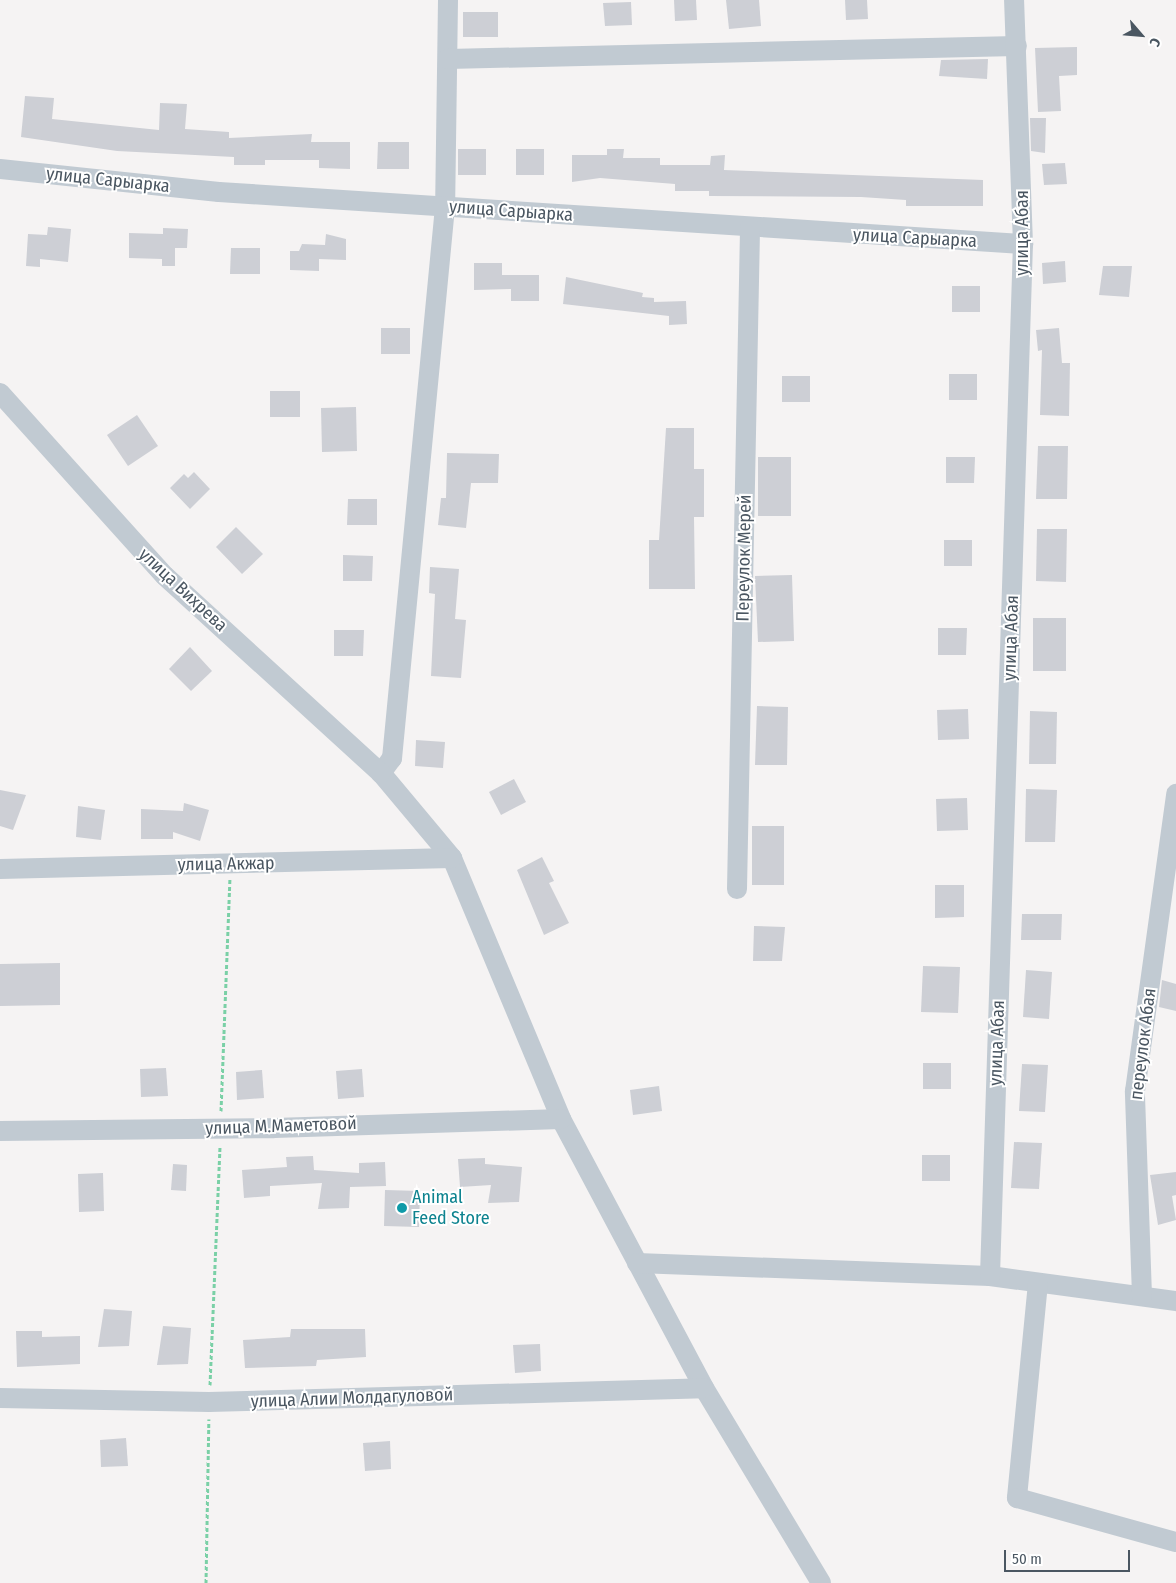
<!DOCTYPE html>
<meta charset="utf-8">
<style>
body{margin:0}
#map{position:relative;width:1176px;height:1583px;overflow:hidden;background:#f5f3f3;font-family:"Fira Sans Condensed",sans-serif}
div>[style]{position:absolute}
[style*='--x']{left:calc(var(--x)*1px);top:calc(var(--y)*1px);width:calc(var(--w)*1px);rotate:calc(var(--a)*1deg)}
.building>*{inset:0;background:#cdcfd5}
.path>*{height:3px;margin-top:-1.5px;transform-origin:0;background:repeating-linear-gradient(90deg,#7ad0a6 0 4px,transparent 0 6.5px)}
.minor>*{height:20px;margin:-10px;padding:0 10px;transform-origin:10px;border-radius:10px;background:#c1cad2}
.dots>*{width:14px;height:14px;translate:-50% -50%;box-sizing:border-box;border:2px solid #fff;border-radius:50%}
span{translate:-50% -50%;white-space:nowrap;text-align:center;line-height:1.15;-webkit-text-stroke:4px #fff;paint-order:stroke}
.street-label{font-size:18px;color:#4a5661}
.culture-label{font-size:18px;color:#0d838f}
.left{translate:0 -50%;text-align:left}
.north{position:absolute;left:1116px;top:10px;width:50px;height:50px;-webkit-text-stroke:4px #fff;paint-order:stroke;rotate:117deg;font-size:14px;font-weight:700;line-height:20px;text-align:center;color:#4a5661}
.north::after{content:'';display:block;margin:auto;width:18px;height:22px;background:#4a5661;clip-path:polygon(50% 0,100% 100%,50% 72%,0 100%)}
.scale{position:absolute;left:1004px;top:1550px;width:126px;height:22px;box-sizing:border-box;border:2px solid #4a5661;border-top:0;padding-left:6px;font-size:15px;line-height:18px;white-space:nowrap;color:#4a5661;-webkit-text-stroke:4px #fff;paint-order:stroke}
</style>
<div id="map">
<div class="building">
<div style="clip-path:polygon(674px 0,696px 0,697px 20px,675px 21px)"></div>
<div style="clip-path:polygon(726px 0,759px 0,761px 26px,729px 29px)"></div>
<div style="clip-path:polygon(845px 0,867px 0,868px 19px,846px 20px)"></div>
<div style="clip-path:polygon(631px 2px,632px 25px,605px 26px,603px 3px)"></div>
<div style="clip-path:polygon(463px 12px,498px 12px,498px 37px,463px 37px)"></div>
<div style="clip-path:polygon(1077px 47px,1077px 75px,1059px 76px,1061px 111px,1038px 112px,1035px 48px)"></div>
<div style="clip-path:polygon(988px 59px,987px 79px,939px 76px,941px 60px)"></div>
<div style="clip-path:polygon(25px 96px,54px 98px,52px 119px,159px 130px,160px 103px,187px 104px,185px 129px,229px 132px,229px 138px,312px 134px,311px 142px,350px 142px,350px 169px,319px 168px,319px 160px,265px 160px,265px 165px,234px 165px,234px 157px,117px 151px,21px 137px)"></div>
<div style="clip-path:polygon(1030px 118px,1046px 118px,1045px 153px,1031px 151px)"></div>
<div style="clip-path:polygon(378px 142px,409px 142px,409px 169px,377px 169px)"></div>
<div style="clip-path:polygon(458px 149px,486px 149px,486px 175px,458px 175px)"></div>
<div style="clip-path:polygon(516px 149px,544px 149px,544px 175px,516px 175px)"></div>
<div style="clip-path:polygon(607px 149px,624px 149px,623px 158px,660px 158px,660px 165px,710px 165px,711px 156px,725px 155px,724px 170px,983px 180px,983px 206px,906px 206px,906px 200px,861px 197px,709px 196px,709px 191px,675px 191px,675px 184px,600px 178px,572px 182px,572px 155px,607px 155px)"></div>
<div style="clip-path:polygon(1065px 163px,1067px 184px,1044px 185px,1042px 164px)"></div>
<div style="clip-path:polygon(48px 227px,71px 229px,68px 262px,40px 259px,40px 267px,26px 266px,28px 234px,47px 235px)"></div>
<div style="clip-path:polygon(163px 228px,188px 229px,187px 248px,175px 248px,175px 266px,162px 266px,162px 259px,129px 258px,129px 233px,163px 234px)"></div>
<div style="clip-path:polygon(326px 234px,346px 239px,346px 260px,319px 259px,319px 271px,290px 270px,290px 251px,299px 251px,302px 244px,325px 245px)"></div>
<div style="clip-path:polygon(231px 248px,260px 248px,260px 274px,230px 274px)"></div>
<div style="clip-path:polygon(1065px 261px,1066px 282px,1043px 284px,1042px 263px)"></div>
<div style="clip-path:polygon(474px 263px,502px 263px,502px 275px,539px 275px,539px 301px,511px 301px,511px 289px,474px 290px)"></div>
<div style="clip-path:polygon(1103px 266px,1132px 266px,1129px 297px,1099px 295px)"></div>
<div style="clip-path:polygon(566px 277px,643px 293px,642px 297px,654px 298px,654px 302px,686px 301px,687px 324px,669px 325px,669px 316px,563px 304px)"></div>
<div style="clip-path:polygon(952px 286px,980px 286px,980px 312px,952px 312px)"></div>
<div style="clip-path:polygon(381px 328px,410px 328px,410px 354px,381px 354px)"></div>
<div style="clip-path:polygon(1059px 328px,1062px 363px,1070px 363px,1069px 416px,1040px 415px,1042px 350px,1038px 351px,1036px 330px)"></div>
<div style="clip-path:polygon(949px 374px,977px 374px,977px 400px,949px 400px)"></div>
<div style="clip-path:polygon(782px 376px,810px 376px,810px 402px,782px 402px)"></div>
<div style="clip-path:polygon(270px 391px,300px 391px,300px 417px,270px 417px)"></div>
<div style="clip-path:polygon(356px 407px,357px 451px,322px 452px,321px 408px)"></div>
<div style="clip-path:polygon(137px 415px,158px 446px,128px 466px,107px 435px)"></div>
<div style="clip-path:polygon(666px 428px,694px 428px,694px 469px,704px 469px,704px 517px,694px 517px,695px 589px,649px 589px,649px 540px,659px 540px)"></div>
<div style="clip-path:polygon(1038px 446px,1068px 446px,1067px 499px,1036px 499px)"></div>
<div style="clip-path:polygon(447px 453px,499px 454px,498px 483px,471px 483px,466px 528px,438px 525px,441px 498px,446px 498px)"></div>
<div style="clip-path:polygon(758px 457px,791px 457px,791px 516px,758px 516px)"></div>
<div style="clip-path:polygon(946px 457px,975px 457px,974px 483px,946px 483px)"></div>
<div style="clip-path:polygon(194px 472px,210px 489px,190px 509px,170px 488px,184px 474px,188px 478px)"></div>
<div style="clip-path:polygon(348px 499px,377px 499px,377px 525px,347px 525px)"></div>
<div style="clip-path:polygon(236px 527px,263px 554px,242px 574px,216px 547px)"></div>
<div style="clip-path:polygon(1037px 529px,1067px 529px,1066px 582px,1036px 581px)"></div>
<div style="clip-path:polygon(944px 540px,972px 540px,972px 566px,944px 566px)"></div>
<div style="clip-path:polygon(343px 555px,373px 556px,372px 581px,343px 581px)"></div>
<div style="clip-path:polygon(430px 567px,459px 569px,455px 619px,466px 620px,461px 678px,431px 676px,435px 594px,429px 593px)"></div>
<div style="clip-path:polygon(792px 575px,794px 641px,758px 642px,755px 576px)"></div>
<div style="clip-path:polygon(1033px 618px,1066px 618px,1066px 671px,1033px 671px)"></div>
<div style="clip-path:polygon(938px 628px,967px 628px,966px 655px,938px 655px)"></div>
<div style="clip-path:polygon(334px 630px,364px 630px,363px 656px,334px 656px)"></div>
<div style="clip-path:polygon(190px 647px,212px 671px,191px 691px,169px 669px)"></div>
<div style="clip-path:polygon(757px 706px,788px 707px,787px 765px,755px 765px)"></div>
<div style="clip-path:polygon(968px 709px,969px 739px,938px 740px,937px 710px)"></div>
<div style="clip-path:polygon(1030px 711px,1057px 712px,1056px 764px,1029px 764px)"></div>
<div style="clip-path:polygon(416px 740px,445px 742px,443px 768px,415px 766px)"></div>
<div style="clip-path:polygon(514px 779px,526px 802px,501px 815px,489px 792px)"></div>
<div style="clip-path:polygon(1026px 789px,1057px 790px,1055px 842px,1025px 842px)"></div>
<div style="clip-path:polygon(0 790px,26px 795px,13px 830px,0 826px)"></div>
<div style="clip-path:polygon(967px 798px,968px 830px,937px 831px,936px 799px)"></div>
<div style="clip-path:polygon(184px 803px,209px 810px,200px 841px,173px 832px,173px 839px,141px 839px,141px 809px,183px 811px)"></div>
<div style="clip-path:polygon(78px 806px,105px 810px,101px 840px,76px 837px)"></div>
<div style="clip-path:polygon(752px 826px,784px 826px,784px 885px,752px 885px)"></div>
<div style="clip-path:polygon(542px 857px,554px 881px,549px 883px,569px 923px,544px 935px,517px 870px)"></div>
<div style="clip-path:polygon(935px 885px,964px 885px,964px 917px,935px 918px)"></div>
<div style="clip-path:polygon(1022px 914px,1062px 914px,1061px 940px,1021px 940px)"></div>
<div style="clip-path:polygon(754px 926px,785px 927px,782px 961px,753px 961px)"></div>
<div style="clip-path:polygon(60px 963px,60px 1005px,0 1006px,0 964px)"></div>
<div style="clip-path:polygon(923px 966px,960px 967px,958px 1013px,921px 1012px)"></div>
<div style="clip-path:polygon(1026px 970px,1052px 972px,1049px 1019px,1023px 1017px)"></div>
<div style="clip-path:polygon(1162px 980px,1176px 984px,1176px 1011px,1159px 1007px)"></div>
<div style="clip-path:polygon(923px 1063px,951px 1063px,951px 1089px,923px 1089px)"></div>
<div style="clip-path:polygon(1022px 1064px,1048px 1065px,1045px 1112px,1019px 1111px)"></div>
<div style="clip-path:polygon(166px 1068px,168px 1096px,141px 1097px,140px 1069px)"></div>
<div style="clip-path:polygon(362px 1069px,364px 1097px,338px 1099px,336px 1071px)"></div>
<div style="clip-path:polygon(262px 1070px,264px 1098px,237px 1100px,236px 1072px)"></div>
<div style="clip-path:polygon(659px 1086px,662px 1111px,633px 1115px,630px 1090px)"></div>
<div style="clip-path:polygon(1014px 1142px,1042px 1143px,1039px 1189px,1011px 1188px)"></div>
<div style="clip-path:polygon(922px 1155px,950px 1155px,950px 1181px,922px 1181px)"></div>
<div style="clip-path:polygon(313px 1156px,314px 1170px,359px 1173px,359px 1163px,385px 1162px,386px 1186px,350px 1187px,349px 1208px,318px 1209px,322px 1183px,270px 1186px,270px 1196px,244px 1198px,242px 1170px,287px 1167px,286px 1157px)"></div>
<div style="clip-path:polygon(485px 1158px,485px 1164px,522px 1167px,519px 1202px,488px 1203px,491px 1185px,460px 1187px,458px 1159px)"></div>
<div style="clip-path:polygon(173px 1164px,187px 1165px,186px 1191px,171px 1190px)"></div>
<div style="clip-path:polygon(1176px 1172px,1176px 1195px,1172px 1196px,1176px 1220px,1158px 1225px,1150px 1175px)"></div>
<div style="clip-path:polygon(103px 1173px,104px 1211px,79px 1212px,78px 1174px)"></div>
<div style="clip-path:polygon(385px 1190px,420px 1191px,419px 1227px,384px 1226px)"></div>
<div style="clip-path:polygon(104px 1309px,132px 1311px,129px 1346px,98px 1347px)"></div>
<div style="clip-path:polygon(163px 1326px,191px 1328px,188px 1364px,157px 1365px)"></div>
<div style="clip-path:polygon(291px 1329px,365px 1329px,366px 1357px,317px 1360px,316px 1366px,245px 1368px,243px 1340px,290px 1337px)"></div>
<div style="clip-path:polygon(16px 1331px,42px 1331px,42px 1337px,80px 1336px,80px 1364px,17px 1367px)"></div>
<div style="clip-path:polygon(540px 1344px,541px 1371px,515px 1373px,513px 1345px)"></div>
<div style="clip-path:polygon(126px 1438px,128px 1466px,101px 1467px,100px 1440px)"></div>
<div style="clip-path:polygon(390px 1441px,391px 1469px,365px 1471px,363px 1443px)"></div>
</div>
<div class="path">
<div style="--x:221;--y:1111;--w:232;--a:-87.8"></div>
<div style="--x:210;--y:1385;--w:238;--a:-87.6"></div>
<div style="--x:206;--y:1583;--w:164;--a:-89"></div>
</div>
<div class="minor">
<div style="--x:448;--y:0;--w:207;--a:90.8"></div>
<div style="--x:445;--y:207;--w:554;--a:95.49"></div>
<div style="--x:392;--y:758;--w:19;--a:126"></div>
<div style="--x:381;--y:773;--w:111;--a:50.1"></div>
<div style="--x:452;--y:858;--w:283;--a:67.3"></div>
<div style="--x:561;--y:1119;--w:305;--a:62"></div>
<div style="--x:704;--y:1388;--w:227;--a:59"></div>
<div style="--x:448;--y:59;--w:569;--a:-1.31"></div>
<div style="--x:0;--y:169;--w:220;--a:6"></div>
<div style="--x:219;--y:192;--w:806;--a:3.7"></div>
<div style="--x:0;--y:393;--w:246;--a:48"></div>
<div style="--x:165;--y:576;--w:292;--a:42.4"></div>
<div style="--x:0;--y:869;--w:452;--a:-1.4"></div>
<div style="--x:737;--y:889;--w:661;--a:-88.87"></div>
<div style="--x:0;--y:1131;--w:274;--a:-0.6"></div>
<div style="--x:274;--y:1128;--w:287;--a:-1.8"></div>
<div style="--x:637;--y:1263;--w:353;--a:2.1"></div>
<div style="--x:990;--y:1276;--w:188;--a:7.7"></div>
<div style="--x:990;--y:1276;--w:1033;--a:-88.17"></div>
<div style="--x:1023;--y:244;--w:244;--a:-92.1"></div>
<div style="--x:1038;--y:1283;--w:216;--a:95.6"></div>
<div style="--x:1017;--y:1498;--w:165;--a:15.5"></div>
<div style="--x:1142;--y:1296;--w:205;--a:-92"></div>
<div style="--x:1135;--y:1091;--w:300;--a:-82.1"></div>
<div style="--x:0;--y:1398;--w:209;--a:1.1"></div>
<div style="--x:209;--y:1402;--w:495;--a:-1.6"></div>
</div>
<div class="dots">
<div style="left:402px;top:1208px;background:#0f9aa8"></div>
</div>
<div class="street-label">
<span style="left:108px;top:180px;rotate:6deg">улица Сарыарка</span>
<span style="left:511px;top:211px;rotate:4deg">улица Сарыарка</span>
<span style="left:1022px;top:233px;rotate:-90deg">улица Абая</span>
<span style="left:915px;top:238px;rotate:3deg">улица Сарыарка</span>
<span style="left:744px;top:558px;rotate:-89deg">Переулок Мерей</span>
<span style="left:183px;top:590px;rotate:43deg">улица Вихрева</span>
<span style="left:1011px;top:638px;rotate:-88deg">улица Абая</span>
<span style="left:226px;top:864px;rotate:-1deg">улица Акжар</span>
<span style="left:997px;top:1043px;rotate:-88deg">улица Абая</span>
<span style="left:1143px;top:1044px;rotate:-83deg">переулок Абая</span>
<span style="left:281px;top:1126px;rotate:-2deg">улица М.Маметовой</span>
<span style="left:352px;top:1398px;rotate:-2deg">улица Алии Молдагуловой</span>
</div>
<div class="culture-label">
<span class="left" style="left:412px;top:1208px">Animal<br>Feed Store</span>
</div>
<div class="north">С</div>
<div class="scale">50 m</div>
</div>
